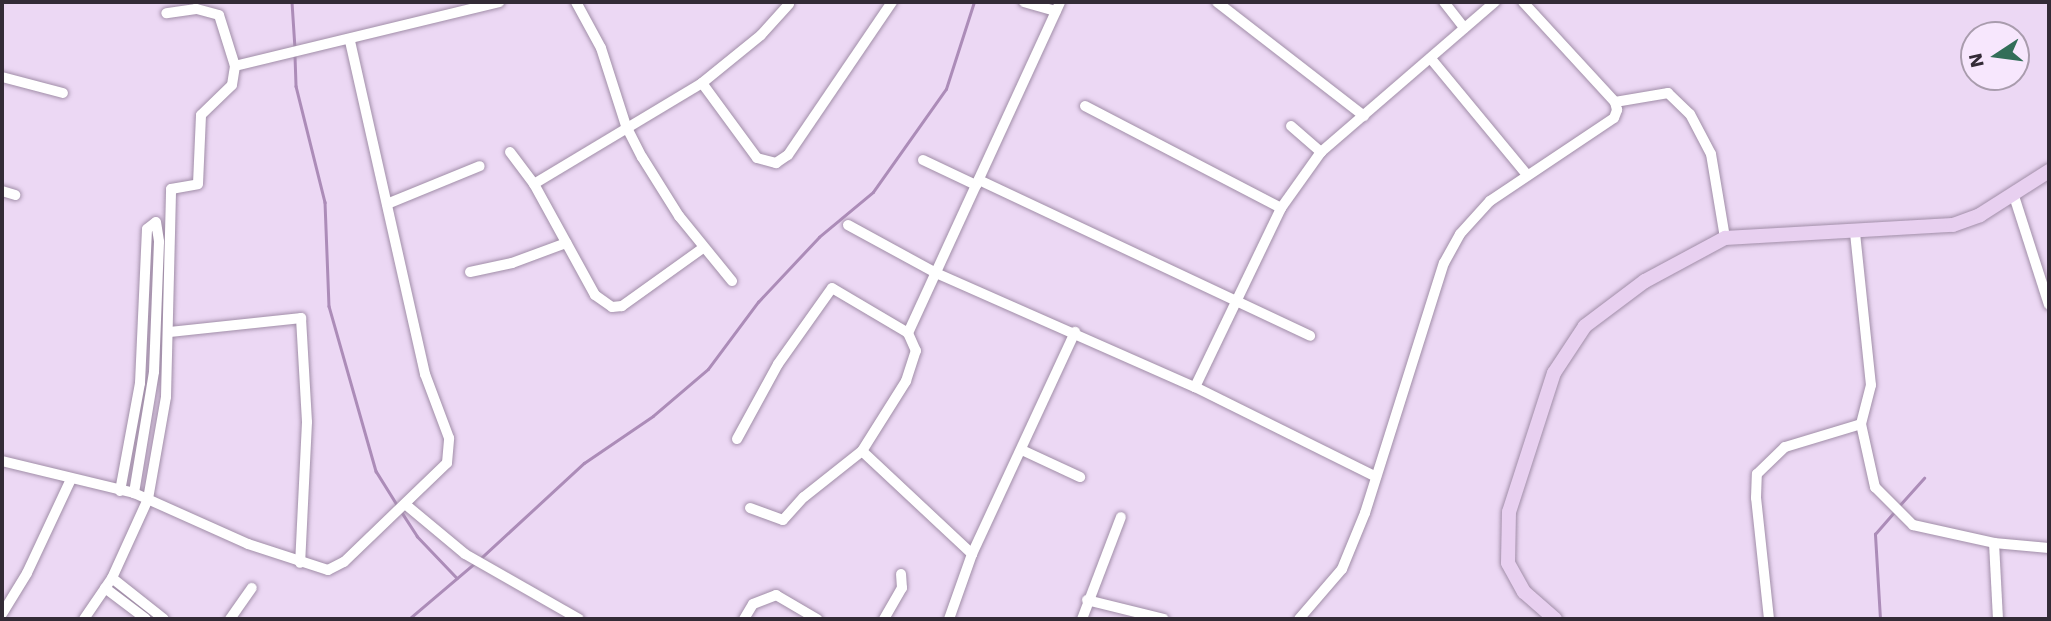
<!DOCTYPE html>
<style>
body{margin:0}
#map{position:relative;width:2051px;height:621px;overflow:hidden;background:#ecd8f4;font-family:"Work Sans",sans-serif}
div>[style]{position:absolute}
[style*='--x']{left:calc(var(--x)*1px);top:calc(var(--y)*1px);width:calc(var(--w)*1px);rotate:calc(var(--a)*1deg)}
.stream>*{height:2.5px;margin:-1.25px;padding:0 1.25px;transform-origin:1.25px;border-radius:1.25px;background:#ac8cb8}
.roads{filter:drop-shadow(0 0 2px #a18ea8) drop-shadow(0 0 2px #a18ea8)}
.minor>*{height:10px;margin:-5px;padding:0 5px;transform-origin:5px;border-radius:5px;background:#fff}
.secondary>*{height:14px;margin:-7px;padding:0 7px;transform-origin:7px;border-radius:7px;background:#e8d0f0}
span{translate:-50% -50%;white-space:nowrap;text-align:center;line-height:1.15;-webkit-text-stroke:6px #f7e7fd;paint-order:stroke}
.frame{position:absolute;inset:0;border:4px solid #332b36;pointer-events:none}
.north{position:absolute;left:1960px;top:21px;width:70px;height:70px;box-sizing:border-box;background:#f7e7fd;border:2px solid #a99cad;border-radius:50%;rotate:257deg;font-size:19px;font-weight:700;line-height:28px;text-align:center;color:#332b36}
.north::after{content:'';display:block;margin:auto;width:24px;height:32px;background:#326e58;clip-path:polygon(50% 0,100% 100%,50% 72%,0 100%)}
</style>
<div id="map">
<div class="stream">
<div style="--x:292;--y:2;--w:47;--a:86.3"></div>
<div style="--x:295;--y:56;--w:30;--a:88"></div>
<div style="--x:296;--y:86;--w:120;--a:76"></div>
<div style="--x:325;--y:202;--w:104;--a:87.8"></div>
<div style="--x:329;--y:306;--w:172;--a:74.1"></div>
<div style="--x:376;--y:471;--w:40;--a:58"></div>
<div style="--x:1898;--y:507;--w:39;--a:-48"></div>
<div style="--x:401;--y:511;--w:30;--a:57"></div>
<div style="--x:417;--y:536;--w:58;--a:46.4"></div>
<div style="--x:481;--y:558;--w:140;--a:-42.7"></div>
<div style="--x:584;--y:463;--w:83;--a:-34.3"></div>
<div style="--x:653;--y:416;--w:72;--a:-40.5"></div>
<div style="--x:708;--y:369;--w:84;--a:-53.3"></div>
<div style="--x:758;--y:302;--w:89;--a:-46.8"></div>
<div style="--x:819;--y:237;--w:70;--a:-39.8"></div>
<div style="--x:873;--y:192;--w:126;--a:-54.7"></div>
<div style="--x:946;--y:89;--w:91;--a:-72.2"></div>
<div style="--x:409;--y:619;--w:88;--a:-40.4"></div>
<div style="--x:1880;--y:619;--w:85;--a:-93.4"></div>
<div style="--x:1875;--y:534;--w:29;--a:-49"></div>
</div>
<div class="roads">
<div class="minor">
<div style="--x:576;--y:2;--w:52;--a:61.5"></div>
<div style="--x:601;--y:48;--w:82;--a:72.2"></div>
<div style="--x:626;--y:126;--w:35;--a:63"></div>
<div style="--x:642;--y:157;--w:70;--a:57.9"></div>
<div style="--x:679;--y:216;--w:84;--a:50.8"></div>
<div style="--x:1024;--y:2;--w:33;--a:16"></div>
<div style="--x:1217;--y:2;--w:186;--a:37.8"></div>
<div style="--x:1444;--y:2;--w:33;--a:52"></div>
<div style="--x:1432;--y:60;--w:149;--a:50.4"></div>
<div style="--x:235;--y:66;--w:272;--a:-13.6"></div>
<div style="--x:2;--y:77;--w:63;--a:14.7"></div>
<div style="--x:702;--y:83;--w:93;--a:53.7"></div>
<div style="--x:757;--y:158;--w:20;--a:15"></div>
<div style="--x:776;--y:163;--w:14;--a:-34"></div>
<div style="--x:788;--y:155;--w:185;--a:-55.8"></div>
<div style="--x:1615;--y:102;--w:54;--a:-9.6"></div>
<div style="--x:1668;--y:93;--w:30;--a:44"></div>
<div style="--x:1690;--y:114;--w:45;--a:62.3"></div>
<div style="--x:1711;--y:154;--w:85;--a:80.5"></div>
<div style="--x:1085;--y:106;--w:221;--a:27.5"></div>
<div style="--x:1291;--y:126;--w:40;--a:41"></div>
<div style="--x:510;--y:152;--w:40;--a:53"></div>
<div style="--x:923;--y:160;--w:59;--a:25.3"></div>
<div style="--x:979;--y:180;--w:366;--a:25.2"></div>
<div style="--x:2;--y:191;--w:14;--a:17"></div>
<div style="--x:2014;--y:196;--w:114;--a:72.2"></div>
<div style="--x:387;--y:204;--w:100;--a:-22.2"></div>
<div style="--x:848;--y:225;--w:100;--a:28.6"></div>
<div style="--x:936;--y:273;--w:283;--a:23.8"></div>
<div style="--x:1195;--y:387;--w:202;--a:26.4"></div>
<div style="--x:1855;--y:233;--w:153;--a:84"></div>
<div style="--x:1871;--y:385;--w:40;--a:104.4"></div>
<div style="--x:1861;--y:424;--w:65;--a:77.5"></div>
<div style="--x:1875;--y:487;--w:54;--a:45"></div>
<div style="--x:1913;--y:525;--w:83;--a:12.5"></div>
<div style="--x:1994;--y:543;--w:55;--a:5.2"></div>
<div style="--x:703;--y:248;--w:100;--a:144.4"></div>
<div style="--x:622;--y:306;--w:10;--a:174"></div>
<div style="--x:612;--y:307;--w:21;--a:-145"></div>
<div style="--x:595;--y:295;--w:127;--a:-118.8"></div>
<div style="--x:534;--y:184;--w:196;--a:-31"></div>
<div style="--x:702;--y:83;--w:76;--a:-39.1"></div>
<div style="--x:761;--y:35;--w:42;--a:-47.9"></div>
<div style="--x:470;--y:272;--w:43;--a:-12.1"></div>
<div style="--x:512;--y:263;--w:58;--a:-20.3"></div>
<div style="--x:170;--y:332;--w:132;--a:-6.1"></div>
<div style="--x:301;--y:318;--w:104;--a:86.7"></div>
<div style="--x:307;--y:422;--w:141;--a:92.8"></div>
<div style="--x:1195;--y:387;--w:199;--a:-64.3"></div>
<div style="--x:1281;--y:208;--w:69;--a:-54.5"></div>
<div style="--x:1321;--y:152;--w:230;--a:-40.8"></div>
<div style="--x:737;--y:439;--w:85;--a:-61.3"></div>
<div style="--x:778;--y:364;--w:93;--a:-54.6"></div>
<div style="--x:832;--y:288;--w:88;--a:30.6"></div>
<div style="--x:862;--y:451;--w:151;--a:43.1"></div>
<div style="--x:1024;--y:451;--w:62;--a:24.9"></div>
<div style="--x:2;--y:461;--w:136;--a:13.6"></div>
<div style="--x:134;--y:493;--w:125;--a:24.1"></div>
<div style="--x:248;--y:544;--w:84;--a:18"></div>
<div style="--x:328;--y:570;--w:18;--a:-27"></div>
<div style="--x:344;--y:562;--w:143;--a:-43.9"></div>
<div style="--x:447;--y:463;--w:25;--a:-85"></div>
<div style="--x:449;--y:438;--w:68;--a:-110.6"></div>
<div style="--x:425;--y:374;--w:341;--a:-102.7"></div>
<div style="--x:120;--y:491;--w:110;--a:-79.5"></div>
<div style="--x:140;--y:383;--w:154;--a:-87.4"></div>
<div style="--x:147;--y:229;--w:11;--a:-38"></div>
<div style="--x:156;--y:222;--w:20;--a:81"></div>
<div style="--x:159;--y:242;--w:130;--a:92.2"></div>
<div style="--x:154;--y:372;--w:123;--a:99.4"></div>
<div style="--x:405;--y:504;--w:78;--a:39.8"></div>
<div style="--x:465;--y:554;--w:131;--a:29.7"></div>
<div style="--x:750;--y:508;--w:35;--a:20"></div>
<div style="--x:783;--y:520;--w:31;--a:-48"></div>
<div style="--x:804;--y:497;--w:74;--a:-38.4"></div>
<div style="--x:862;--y:451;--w:83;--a:-57.8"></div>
<div style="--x:906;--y:381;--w:32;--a:-72"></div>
<div style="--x:916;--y:351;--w:20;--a:-114"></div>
<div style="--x:908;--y:333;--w:364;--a:-65.3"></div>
<div style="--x:1994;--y:543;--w:76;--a:87"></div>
<div style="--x:112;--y:578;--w:66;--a:38.3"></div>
<div style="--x:105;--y:588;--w:51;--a:37.1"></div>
<div style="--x:1087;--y:600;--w:79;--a:13.9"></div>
<div style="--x:2;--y:614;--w:48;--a:-58.6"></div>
<div style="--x:27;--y:573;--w:104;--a:-64.9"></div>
<div style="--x:84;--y:619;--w:50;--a:-55.7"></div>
<div style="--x:112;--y:578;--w:87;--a:-65.5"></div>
<div style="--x:148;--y:499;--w:104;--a:-80"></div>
<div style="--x:166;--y:397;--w:208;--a:-88.6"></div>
<div style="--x:171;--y:189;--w:27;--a:-10"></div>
<div style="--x:198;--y:184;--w:69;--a:-87.5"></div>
<div style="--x:201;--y:115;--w:43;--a:-44.1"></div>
<div style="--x:232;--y:85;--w:19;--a:-81"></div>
<div style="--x:235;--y:66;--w:53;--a:-107.4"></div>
<div style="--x:219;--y:15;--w:24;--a:-165"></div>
<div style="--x:196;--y:9;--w:30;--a:172"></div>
<div style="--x:230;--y:619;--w:38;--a:-55"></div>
<div style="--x:744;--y:619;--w:17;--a:-59"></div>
<div style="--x:753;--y:604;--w:25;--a:-21"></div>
<div style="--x:776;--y:595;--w:48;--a:30.3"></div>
<div style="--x:884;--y:619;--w:36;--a:-60"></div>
<div style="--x:902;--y:588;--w:14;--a:-94"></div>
<div style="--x:949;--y:619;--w:69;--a:-70.5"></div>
<div style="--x:972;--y:554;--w:245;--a:-65.1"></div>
<div style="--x:1082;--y:619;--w:109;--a:-69.1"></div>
<div style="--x:1299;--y:619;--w:66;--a:-49.3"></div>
<div style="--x:1342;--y:569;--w:61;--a:-67.7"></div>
<div style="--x:1365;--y:513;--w:262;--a:-72.5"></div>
<div style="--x:1444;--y:263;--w:33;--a:-61"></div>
<div style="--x:1460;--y:234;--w:45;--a:-47.7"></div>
<div style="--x:1490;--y:201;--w:149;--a:-33.8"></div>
<div style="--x:1614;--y:118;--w:9;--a:-69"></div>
<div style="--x:1617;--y:110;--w:8;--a:-104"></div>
<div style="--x:1615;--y:102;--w:136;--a:-132.6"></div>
<div style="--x:1769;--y:619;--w:122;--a:-96.1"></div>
<div style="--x:1756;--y:498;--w:24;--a:-88"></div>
<div style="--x:1757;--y:474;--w:39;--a:-44"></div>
<div style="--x:1785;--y:447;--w:79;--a:-16.8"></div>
</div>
<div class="secondary">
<div style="--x:1555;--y:619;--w:41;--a:-138.9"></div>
<div style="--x:1524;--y:592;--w:33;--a:-119"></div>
<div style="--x:1508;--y:563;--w:51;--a:-88.9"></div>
<div style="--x:1509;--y:512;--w:146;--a:-72.1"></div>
<div style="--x:1554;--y:373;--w:56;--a:-56.6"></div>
<div style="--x:1585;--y:326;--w:75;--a:-36.9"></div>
<div style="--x:1645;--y:281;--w:91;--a:-28.3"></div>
<div style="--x:1725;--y:238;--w:228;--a:-3.3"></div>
<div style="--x:1953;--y:225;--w:29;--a:-20"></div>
<div style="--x:1980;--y:215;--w:82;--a:-32.5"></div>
</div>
</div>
<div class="frame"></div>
<div class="north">N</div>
</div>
